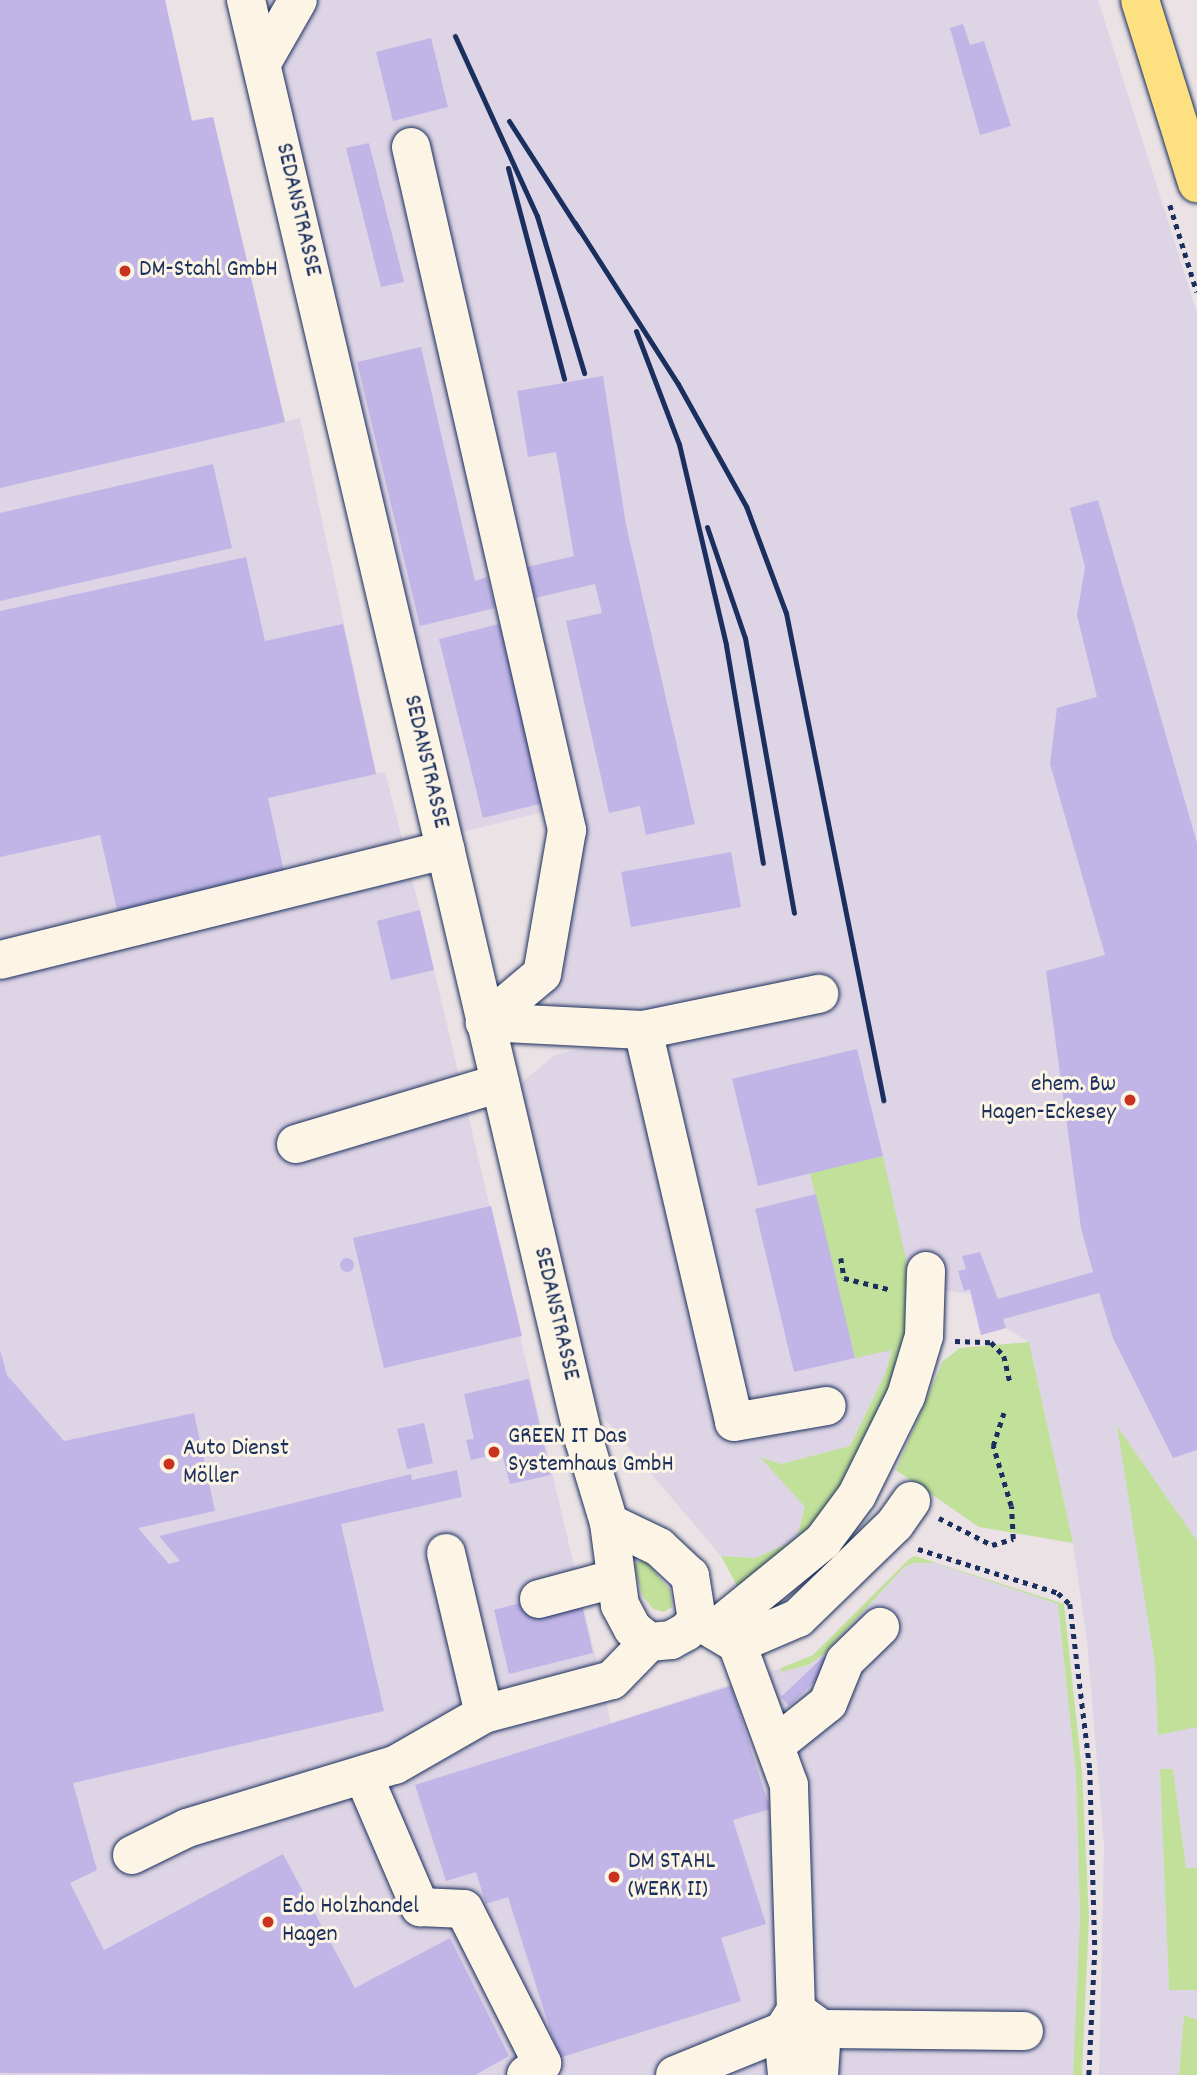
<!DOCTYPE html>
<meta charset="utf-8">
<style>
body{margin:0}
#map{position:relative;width:1197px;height:2075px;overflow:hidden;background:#eae2e5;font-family:Dekko,sans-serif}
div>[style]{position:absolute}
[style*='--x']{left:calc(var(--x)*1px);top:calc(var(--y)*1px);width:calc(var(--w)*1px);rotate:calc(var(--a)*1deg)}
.built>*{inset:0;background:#ddd4e5}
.green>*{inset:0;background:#c1e099}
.building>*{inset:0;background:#c0b5e6}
.round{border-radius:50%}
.path>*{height:4.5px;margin-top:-2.25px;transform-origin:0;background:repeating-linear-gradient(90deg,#1b2f5e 0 5px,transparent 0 10px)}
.roads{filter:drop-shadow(0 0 2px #1b2f5e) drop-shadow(0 0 2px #1b2f5e)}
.minor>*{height:38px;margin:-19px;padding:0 19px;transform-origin:19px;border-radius:19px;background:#fcf5e5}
.major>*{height:38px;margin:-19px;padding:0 19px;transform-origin:19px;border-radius:19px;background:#fde080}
.rail>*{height:5px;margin:-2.5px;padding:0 2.5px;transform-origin:2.5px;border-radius:2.5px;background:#1b2f5e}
.dots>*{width:19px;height:19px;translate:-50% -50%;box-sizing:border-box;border:4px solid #fcf5e5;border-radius:50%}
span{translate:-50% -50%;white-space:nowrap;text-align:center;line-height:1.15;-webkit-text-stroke:6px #fcf5e5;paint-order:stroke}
.street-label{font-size:24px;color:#1b2f5e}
.poi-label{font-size:24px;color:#1b2f5e}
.left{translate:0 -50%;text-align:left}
.right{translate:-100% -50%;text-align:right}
</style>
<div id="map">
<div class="built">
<div style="clip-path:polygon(0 0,192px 120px,213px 117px,285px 422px,300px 418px,376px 773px,385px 772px,420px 910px,611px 1723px,781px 1668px,781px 1672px,808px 1665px,904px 1567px,914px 1563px,935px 1563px,1058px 1604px,1076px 1775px,1080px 1916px,1073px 2075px,0 2075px)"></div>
<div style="clip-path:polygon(266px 0,1098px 0,1197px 313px,1197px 1868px,1186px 1868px,1173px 1769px,1160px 1770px,1169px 1989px,1197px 1990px,1197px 2020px,1184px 2016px,1179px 2075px,1099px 2075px,1104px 1846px,1087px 1641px,1073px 1543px,1029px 1342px,1006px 1328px,981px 1335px,970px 1294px,909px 1285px,883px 1157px,811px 1173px,855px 1357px,892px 1349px,885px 1374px,850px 1446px,781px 1464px,762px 1458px,805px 1507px,796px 1540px,755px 1558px,721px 1556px,602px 1416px,595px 1417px,521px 1083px,555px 1055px,606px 1043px,624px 1009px,563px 1009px,552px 1004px,548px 995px,550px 810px,458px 833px)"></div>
</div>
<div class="green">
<div style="clip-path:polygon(883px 1156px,907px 1264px,913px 1326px,905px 1370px,847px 1493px,741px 1593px,721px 1556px,755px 1558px,796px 1540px,805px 1507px,760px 1457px,781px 1464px,850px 1446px,885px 1374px,892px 1350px,855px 1358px,810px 1173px)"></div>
<div style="clip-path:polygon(1029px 1342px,1073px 1543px,979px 1527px,896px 1470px,943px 1361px,960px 1348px)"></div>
<div style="clip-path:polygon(1117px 1426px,1197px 1541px,1197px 1727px,1158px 1735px,1155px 1663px)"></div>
<div style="clip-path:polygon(915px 1556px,1064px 1604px,1082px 1772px,1089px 1917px,1082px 2075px,1073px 2075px,1080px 1916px,1076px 1775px,1058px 1604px,935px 1563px,914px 1563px,904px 1567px,824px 1654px,808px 1665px,781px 1672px,781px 1668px,813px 1655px,909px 1559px)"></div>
<div style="clip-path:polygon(644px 1559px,670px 1590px,672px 1607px,664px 1612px,653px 1609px,642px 1595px,634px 1564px)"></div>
<div style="clip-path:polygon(1160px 1769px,1173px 1769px,1186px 1868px,1197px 1868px,1197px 1990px,1169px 1990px)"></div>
<div style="clip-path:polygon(1184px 2015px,1197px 2020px,1197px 2075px,1179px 2075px)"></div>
</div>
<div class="building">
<div style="clip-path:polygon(0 0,165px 0,192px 121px,213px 117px,285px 422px,0 488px)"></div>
<div style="clip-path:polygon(963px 24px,970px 45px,984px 41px,1011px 126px,980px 135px,950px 28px)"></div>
<div style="clip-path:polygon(431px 38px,448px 107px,393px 121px,376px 52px)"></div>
<div style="clip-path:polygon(369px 143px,404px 282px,381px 287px,346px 148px)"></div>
<div style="clip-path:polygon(421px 347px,475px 581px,487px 577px,495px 608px,420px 626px,357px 362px)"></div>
<div style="clip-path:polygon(603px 376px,626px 525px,695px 824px,646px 835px,640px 806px,609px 813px,566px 621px,602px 613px,595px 584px,535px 598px,527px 567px,574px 556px,556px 452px,528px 457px,517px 391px)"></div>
<div style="clip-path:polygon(213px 464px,232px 548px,0 601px,0 513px)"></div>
<div style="clip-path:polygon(1098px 500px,1197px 843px,1197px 1450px,1173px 1458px,1113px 1338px,1099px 1293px,1003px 1319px,1006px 1328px,981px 1335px,970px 1289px,964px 1291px,958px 1271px,966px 1269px,962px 1256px,980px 1252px,998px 1299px,1093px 1272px,1081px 1228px,1046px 971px,1105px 955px,1050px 764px,1057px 708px,1097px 697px,1077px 615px,1085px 567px,1070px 508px)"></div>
<div style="clip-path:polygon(246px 557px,265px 641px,343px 624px,376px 774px,268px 798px,285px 876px,118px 914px,100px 835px,0 857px,0 611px)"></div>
<div style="clip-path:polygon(499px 624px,543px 803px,483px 818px,439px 639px)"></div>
<div style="clip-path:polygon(731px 852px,741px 907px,631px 927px,621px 872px)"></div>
<div style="clip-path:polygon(420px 910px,434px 970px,391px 980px,377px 921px)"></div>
<div style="clip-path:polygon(857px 1049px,883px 1156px,758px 1186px,732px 1079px)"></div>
<div style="clip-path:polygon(816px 1194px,855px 1358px,794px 1372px,755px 1209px)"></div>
<div style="clip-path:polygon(491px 1206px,522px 1336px,384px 1368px,353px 1238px)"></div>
<div class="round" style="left:340px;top:1258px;width:14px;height:14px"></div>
<div style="clip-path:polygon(0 1350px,7px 1375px,64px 1441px,194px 1413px,215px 1511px,138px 1528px,169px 1564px,180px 1561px,159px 1536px,411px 1474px,412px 1480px,457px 1470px,462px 1497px,341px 1524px,384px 1711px,73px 1783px,97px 1870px,70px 1883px,104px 1950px,283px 1854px,355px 1988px,450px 1938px,509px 2056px,475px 2075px,0 2073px)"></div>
<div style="clip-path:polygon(529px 1379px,551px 1475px,510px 1484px,502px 1453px,471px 1460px,466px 1440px,474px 1439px,464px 1394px)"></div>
<div style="clip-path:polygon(424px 1423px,433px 1463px,407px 1469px,397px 1429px)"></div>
<div style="clip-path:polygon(580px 1597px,593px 1653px,509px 1674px,494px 1610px,536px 1599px)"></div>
<div style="clip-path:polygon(824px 1656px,833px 1664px,789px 1706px,781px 1697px)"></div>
<div style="clip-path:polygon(731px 1686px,770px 1809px,733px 1820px,766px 1924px,721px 1938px,741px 2001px,559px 2058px,508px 1897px,486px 1904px,476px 1872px,446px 1881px,415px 1785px)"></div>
</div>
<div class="path">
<div style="--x:1170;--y:205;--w:91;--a:72.8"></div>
<div style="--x:841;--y:1258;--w:20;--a:81"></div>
<div style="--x:844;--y:1278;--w:49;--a:14"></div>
<div style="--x:955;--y:1341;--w:36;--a:2"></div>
<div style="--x:991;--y:1342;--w:19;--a:47"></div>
<div style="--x:1004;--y:1356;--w:28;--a:77"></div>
<div style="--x:939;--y:1518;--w:59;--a:27"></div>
<div style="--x:992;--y:1545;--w:22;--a:-16"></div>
<div style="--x:1013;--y:1539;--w:33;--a:-93"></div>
<div style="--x:1011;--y:1506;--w:63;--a:-106.7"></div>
<div style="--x:993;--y:1446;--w:36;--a:-72"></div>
<div style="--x:918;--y:1549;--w:147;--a:17.4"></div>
<div style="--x:1058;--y:1593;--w:16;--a:43"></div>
<div style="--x:1070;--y:1604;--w:167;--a:83.1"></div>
<div style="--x:1090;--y:1770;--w:180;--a:88.4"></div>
<div style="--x:1095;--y:1950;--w:125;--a:92.7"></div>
</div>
<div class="roads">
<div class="minor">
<div style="--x:246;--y:0;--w:1479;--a:76.79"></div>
<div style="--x:584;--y:1440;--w:87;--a:73.2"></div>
<div style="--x:609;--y:1523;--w:83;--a:82.4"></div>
<div style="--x:620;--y:1605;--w:27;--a:62"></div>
<div style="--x:633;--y:1629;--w:21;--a:39"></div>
<div style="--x:649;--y:1642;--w:22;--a:-5"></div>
<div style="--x:671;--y:1640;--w:18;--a:-29"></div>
<div style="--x:687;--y:1631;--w:15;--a:-48"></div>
<div style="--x:697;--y:1620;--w:45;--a:-99"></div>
<div style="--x:690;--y:1576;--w:42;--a:-136.9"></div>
<div style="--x:659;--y:1547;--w:55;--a:-154.4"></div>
<div style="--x:263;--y:61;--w:70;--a:-60.2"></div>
<div style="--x:411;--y:147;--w:701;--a:77.13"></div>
<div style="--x:567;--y:830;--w:146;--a:99.8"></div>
<div style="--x:542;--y:974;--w:75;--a:139.9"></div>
<div style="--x:0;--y:960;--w:459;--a:-13.9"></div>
<div style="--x:485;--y:1022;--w:158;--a:2.9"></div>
<div style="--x:643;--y:1030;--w:402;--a:76.9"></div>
<div style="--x:734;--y:1422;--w:94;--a:-9.8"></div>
<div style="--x:643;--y:1030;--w:180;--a:-11.6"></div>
<div style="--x:296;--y:1144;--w:213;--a:-16.6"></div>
<div style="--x:446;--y:1553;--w:165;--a:76.7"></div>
<div style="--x:539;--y:1599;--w:78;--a:-14.9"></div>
<div style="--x:714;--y:1630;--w:141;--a:-39.2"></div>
<div style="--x:823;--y:1541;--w:57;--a:-53.5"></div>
<div style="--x:857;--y:1495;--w:110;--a:-63.7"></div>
<div style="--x:906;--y:1396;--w:63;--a:-73.3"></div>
<div style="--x:924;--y:1336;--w:65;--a:-88.2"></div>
<div style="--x:737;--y:1644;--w:66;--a:-23.1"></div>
<div style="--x:798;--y:1618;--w:135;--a:-44.1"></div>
<div style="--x:895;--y:1524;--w:28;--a:-55"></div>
<div style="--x:778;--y:1743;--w:64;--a:-38.7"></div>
<div style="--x:828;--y:1703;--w:45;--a:-68"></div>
<div style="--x:845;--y:1661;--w:49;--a:-44.2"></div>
<div style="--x:364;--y:1777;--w:142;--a:66.7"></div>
<div style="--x:420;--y:1907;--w:44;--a:2.6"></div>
<div style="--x:464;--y:1909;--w:173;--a:63.1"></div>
<div style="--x:542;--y:2063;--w:20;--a:143"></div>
<div style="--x:132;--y:1855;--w:61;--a:-26.1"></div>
<div style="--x:187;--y:1828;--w:217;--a:-16.9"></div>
<div style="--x:395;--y:1765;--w:103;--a:-29.8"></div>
<div style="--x:484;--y:1714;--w:132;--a:-14.9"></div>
<div style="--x:612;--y:1680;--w:53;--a:-45.8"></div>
<div style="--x:801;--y:2014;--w:26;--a:36"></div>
<div style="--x:822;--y:2029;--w:46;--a:93.7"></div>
<div style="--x:822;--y:2029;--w:202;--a:0.6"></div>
<div style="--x:783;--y:2031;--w:44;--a:84.8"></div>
<div style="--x:675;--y:2075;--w:117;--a:-22.2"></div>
<div style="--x:783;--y:2031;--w:25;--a:-58"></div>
<div style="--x:796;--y:2010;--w:225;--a:-91.8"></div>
<div style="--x:789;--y:1785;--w:150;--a:-110.2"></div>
<div style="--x:737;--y:1644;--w:47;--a:-149"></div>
</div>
<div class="major">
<div style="--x:1140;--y:0;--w:192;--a:72.7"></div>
</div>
</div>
<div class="rail">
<div style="--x:455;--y:36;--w:198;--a:65.5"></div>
<div style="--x:537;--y:216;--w:164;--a:73.3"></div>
<div style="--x:509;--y:121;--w:130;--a:57.3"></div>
<div style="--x:508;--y:168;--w:218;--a:75.1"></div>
<div style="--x:575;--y:223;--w:191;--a:57.4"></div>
<div style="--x:678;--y:384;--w:140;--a:60.9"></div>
<div style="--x:746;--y:506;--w:114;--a:69.5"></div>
<div style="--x:786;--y:613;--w:497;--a:78.7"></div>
<div style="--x:636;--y:331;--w:121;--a:69.2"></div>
<div style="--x:679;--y:444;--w:206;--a:76.8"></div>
<div style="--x:726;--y:645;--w:221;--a:80.4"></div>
<div style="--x:707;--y:527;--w:117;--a:71.1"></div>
<div style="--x:745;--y:638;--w:279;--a:79.9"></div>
</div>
<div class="dots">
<div style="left:125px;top:271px;background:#c8321e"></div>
<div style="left:1130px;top:1100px;background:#c8321e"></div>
<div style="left:494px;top:1452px;background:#c8321e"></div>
<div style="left:169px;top:1464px;background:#c8321e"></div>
<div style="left:614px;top:1877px;background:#c8321e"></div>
<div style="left:268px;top:1922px;background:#c8321e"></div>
</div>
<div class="street-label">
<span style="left:297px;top:210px;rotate:77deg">SEDANSTRASSE</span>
<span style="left:425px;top:762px;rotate:77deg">SEDANSTRASSE</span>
<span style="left:555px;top:1314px;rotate:77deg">SEDANSTRASSE</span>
</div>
<div class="poi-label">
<span class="left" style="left:139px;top:271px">DM-Stahl GmbH</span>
<span class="right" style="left:1116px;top:1100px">ehem. Bw<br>Hagen-Eckesey</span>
<span class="left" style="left:508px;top:1452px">GREEN IT Das<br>Systemhaus GmbH</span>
<span class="left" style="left:183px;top:1464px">Auto Dienst<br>Möller</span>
<span class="left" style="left:628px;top:1877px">DM STAHL<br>(WERK II)</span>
<span class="left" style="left:282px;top:1922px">Edo Holzhandel<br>Hagen</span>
</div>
</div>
